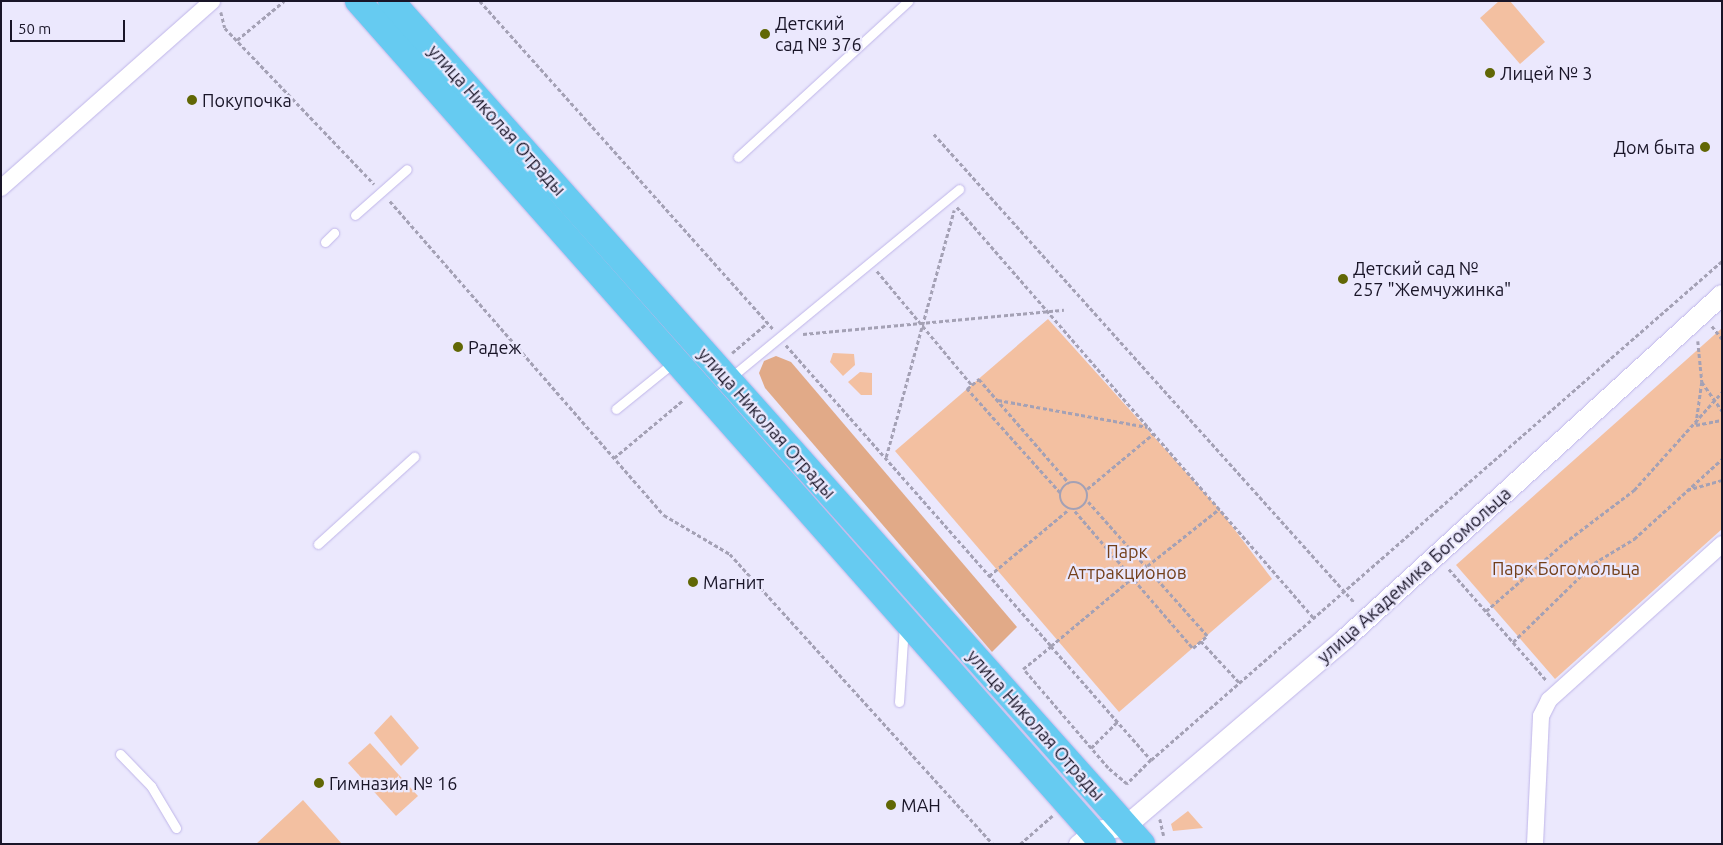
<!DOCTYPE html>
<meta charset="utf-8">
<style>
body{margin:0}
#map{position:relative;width:1723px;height:845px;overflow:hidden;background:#ebe8fd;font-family:Ubuntu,sans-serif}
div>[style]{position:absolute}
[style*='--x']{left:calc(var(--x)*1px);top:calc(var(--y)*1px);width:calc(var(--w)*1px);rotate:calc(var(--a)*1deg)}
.green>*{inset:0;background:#f3c0a1}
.forest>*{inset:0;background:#e1aa88}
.path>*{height:2.5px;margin-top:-1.25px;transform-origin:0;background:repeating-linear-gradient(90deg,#a4a1b5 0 4px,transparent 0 6.5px)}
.path>.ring{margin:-1.25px;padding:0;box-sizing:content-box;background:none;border:2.5px solid #a4a1b5;border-radius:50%}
.roads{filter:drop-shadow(0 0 1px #bfb5e9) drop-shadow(0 0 1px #bfb5e9)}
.service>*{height:9px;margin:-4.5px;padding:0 4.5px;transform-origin:4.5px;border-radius:4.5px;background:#fff}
.minor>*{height:16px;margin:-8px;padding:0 8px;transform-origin:8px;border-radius:8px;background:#fff}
.tertiary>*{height:20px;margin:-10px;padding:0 10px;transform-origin:10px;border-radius:10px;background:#fff}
.primary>*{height:26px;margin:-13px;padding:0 13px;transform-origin:13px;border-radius:13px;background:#66cbf1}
.dots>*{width:14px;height:14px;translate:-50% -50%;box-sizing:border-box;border:2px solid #ebe8fd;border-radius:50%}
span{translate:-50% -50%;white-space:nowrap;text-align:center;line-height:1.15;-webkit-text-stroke:4.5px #ebe8fd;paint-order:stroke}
.poi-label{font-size:18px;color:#191528}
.left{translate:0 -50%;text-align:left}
.right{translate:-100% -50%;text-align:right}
.street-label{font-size:18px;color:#191528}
.park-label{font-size:18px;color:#733f1a}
.frame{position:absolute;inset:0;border:2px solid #191528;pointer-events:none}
.scale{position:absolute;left:10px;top:20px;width:115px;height:22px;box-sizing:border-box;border:2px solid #191528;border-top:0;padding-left:6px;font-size:15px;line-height:18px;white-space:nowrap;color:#191528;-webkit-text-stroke:4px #ebe8fd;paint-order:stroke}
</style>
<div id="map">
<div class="green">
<div style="clip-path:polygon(1499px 1px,1510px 1px,1545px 42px,1520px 64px,1480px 18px)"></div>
<div style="clip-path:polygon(1048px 319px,1219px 509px,1272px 579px,1119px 712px,895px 451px)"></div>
<div style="clip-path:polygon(1722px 328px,1722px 529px,1555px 679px,1456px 565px)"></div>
<div style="clip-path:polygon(833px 353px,854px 354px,855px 365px,843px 376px,830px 362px)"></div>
<div style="clip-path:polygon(860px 372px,872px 373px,872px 395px,861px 395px,848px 382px)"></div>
<div style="clip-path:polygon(391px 715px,419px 748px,401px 766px,374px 733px)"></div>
<div style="clip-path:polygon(370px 743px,418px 796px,396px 816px,348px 763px)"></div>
<div style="clip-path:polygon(303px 800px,342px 844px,256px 844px)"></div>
<div style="clip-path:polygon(1188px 811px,1203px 828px,1173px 831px,1171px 824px)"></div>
</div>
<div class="forest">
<div style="clip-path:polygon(776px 356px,791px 362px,1017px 627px,992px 652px,765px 388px,759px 373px,764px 361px)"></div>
</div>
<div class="path">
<div style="--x:480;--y:1;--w:440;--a:48.2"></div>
<div style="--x:221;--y:12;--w:16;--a:76"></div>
<div style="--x:225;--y:28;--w:216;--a:46.3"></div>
<div style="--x:237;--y:40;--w:61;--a:-39.7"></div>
<div style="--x:934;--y:134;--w:629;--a:48.09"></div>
<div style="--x:390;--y:201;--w:417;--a:48.9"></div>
<div style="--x:664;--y:515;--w:77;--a:30.6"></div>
<div style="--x:730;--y:554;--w:391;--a:47.8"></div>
<div style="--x:957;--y:207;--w:543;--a:49.03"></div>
<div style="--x:877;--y:271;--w:148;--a:50.2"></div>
<div style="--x:1712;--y:326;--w:16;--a:52"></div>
<div style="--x:803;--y:334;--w:262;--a:-5.3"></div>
<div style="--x:1698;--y:341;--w:41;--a:84.4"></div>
<div style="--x:1702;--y:382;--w:35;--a:55"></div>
<div style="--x:786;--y:345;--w:401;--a:48.6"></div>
<div style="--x:1051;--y:646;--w:152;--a:48.7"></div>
<div style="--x:1151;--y:760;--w:34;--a:135"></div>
<div style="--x:1127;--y:784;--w:25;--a:-140"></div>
<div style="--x:1108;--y:768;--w:130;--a:-130.6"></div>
<div style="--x:1023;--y:669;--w:36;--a:-39"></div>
<div style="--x:1051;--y:646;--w:106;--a:-40"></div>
<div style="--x:1132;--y:578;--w:111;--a:-38.4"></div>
<div style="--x:732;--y:353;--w:46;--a:-40.6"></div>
<div style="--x:1702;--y:382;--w:43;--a:97.9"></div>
<div style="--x:1696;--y:425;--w:26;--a:-11"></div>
<div style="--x:998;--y:400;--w:152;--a:10.2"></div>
<div style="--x:886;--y:457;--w:256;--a:-74.6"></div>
<div style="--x:614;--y:458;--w:90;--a:-40"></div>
<div class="ring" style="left:1060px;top:482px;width:25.5px;height:25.5px"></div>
<div style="--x:1087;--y:489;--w:86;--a:-39.8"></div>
<div style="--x:1687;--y:490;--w:36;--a:-16"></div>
<div style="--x:1060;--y:493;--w:140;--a:-131.8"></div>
<div style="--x:967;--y:389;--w:16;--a:-40"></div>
<div style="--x:979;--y:379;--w:138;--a:49.1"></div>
<div style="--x:1075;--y:511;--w:181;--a:49.3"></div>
<div style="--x:1193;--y:648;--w:18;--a:-41"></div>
<div style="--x:1207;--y:636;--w:179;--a:-131.6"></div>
<div style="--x:1449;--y:569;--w:149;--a:48.8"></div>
<div style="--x:989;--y:576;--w:103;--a:-39.9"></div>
<div style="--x:1486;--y:611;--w:103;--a:-41.1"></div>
<div style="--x:1564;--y:543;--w:88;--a:-37.1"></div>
<div style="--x:1634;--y:490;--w:132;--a:-48.1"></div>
<div style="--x:1201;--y:641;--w:56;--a:47.2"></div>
<div style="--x:1513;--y:642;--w:113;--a:-44.3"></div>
<div style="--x:1594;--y:563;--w:47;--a:-31"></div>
<div style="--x:1634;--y:539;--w:119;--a:-42.3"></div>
<div style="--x:1091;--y:748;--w:37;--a:-45"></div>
<div style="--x:1151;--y:760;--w:758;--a:-41.15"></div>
<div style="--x:1160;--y:819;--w:17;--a:77"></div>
<div style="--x:1020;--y:844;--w:43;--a:-41.2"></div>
</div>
<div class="roads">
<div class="service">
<div style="--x:738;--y:157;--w:231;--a:-42.5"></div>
<div style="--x:355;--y:215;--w:69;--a:-41.5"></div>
<div style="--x:325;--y:242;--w:13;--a:-45"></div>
<div style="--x:730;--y:378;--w:297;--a:-39.5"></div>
<div style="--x:616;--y:409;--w:75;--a:-39"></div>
<div style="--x:318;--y:544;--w:130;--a:-42.2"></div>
<div style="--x:899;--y:702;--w:77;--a:-86.3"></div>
<div style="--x:120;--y:754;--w:45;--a:45.9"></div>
<div style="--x:151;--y:786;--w:49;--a:59.2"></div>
</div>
<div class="minor">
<div style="--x:1;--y:188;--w:282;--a:-41.5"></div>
<div style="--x:1077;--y:844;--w:19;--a:-39"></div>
<div style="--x:1535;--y:844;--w:128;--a:-87.3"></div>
<div style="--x:1541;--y:716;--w:18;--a:-63"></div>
<div style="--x:1549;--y:700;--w:233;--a:-42"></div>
</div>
<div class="tertiary">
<div style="--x:1092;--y:832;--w:35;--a:-10"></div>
<div style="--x:1126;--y:826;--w:289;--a:-40.5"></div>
<div style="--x:1346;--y:638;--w:509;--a:-42.37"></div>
</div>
<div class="primary">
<div style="--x:358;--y:1;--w:1125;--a:48.53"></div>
<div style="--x:391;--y:1;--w:1129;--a:48.3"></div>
</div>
</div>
<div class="dots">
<div style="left:765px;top:34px;background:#616705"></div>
<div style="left:1490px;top:73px;background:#616705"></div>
<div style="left:192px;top:100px;background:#616705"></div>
<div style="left:1705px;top:147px;background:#616705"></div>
<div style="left:1343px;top:279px;background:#616705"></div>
<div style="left:458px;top:347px;background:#616705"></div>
<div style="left:693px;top:582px;background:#616705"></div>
<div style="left:319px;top:783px;background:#616705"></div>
<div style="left:891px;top:805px;background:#616705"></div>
</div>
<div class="poi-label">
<span class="left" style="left:775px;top:34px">Детский<br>сад № 376</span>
<span class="left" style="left:1500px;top:73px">Лицей № 3</span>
<span class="left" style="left:202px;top:100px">Покупочка</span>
<span class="right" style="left:1695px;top:147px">Дом быта</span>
<span class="left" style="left:1353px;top:279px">Детский сад №<br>257 "Жемчужинка"</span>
<span class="left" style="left:468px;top:347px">Радеж</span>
<span class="left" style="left:703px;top:582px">Магнит</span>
<span class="left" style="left:329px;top:783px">Гимназия № 16</span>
<span class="left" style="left:901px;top:805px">МАН</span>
</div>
<div class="street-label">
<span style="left:497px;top:120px;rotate:48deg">улица Николая Отрады</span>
<span style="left:767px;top:423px;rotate:48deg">улица Николая Отрады</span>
<span style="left:1414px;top:575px;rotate:-42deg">улица Академика Богомольца</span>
<span style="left:1036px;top:725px;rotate:48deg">улица Николая Отрады</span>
</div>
<div class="park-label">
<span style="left:1127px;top:562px">Парк<br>Аттракционов</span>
<span style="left:1566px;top:568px">Парк Богомольца</span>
</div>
<div class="frame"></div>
<div class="scale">50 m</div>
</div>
